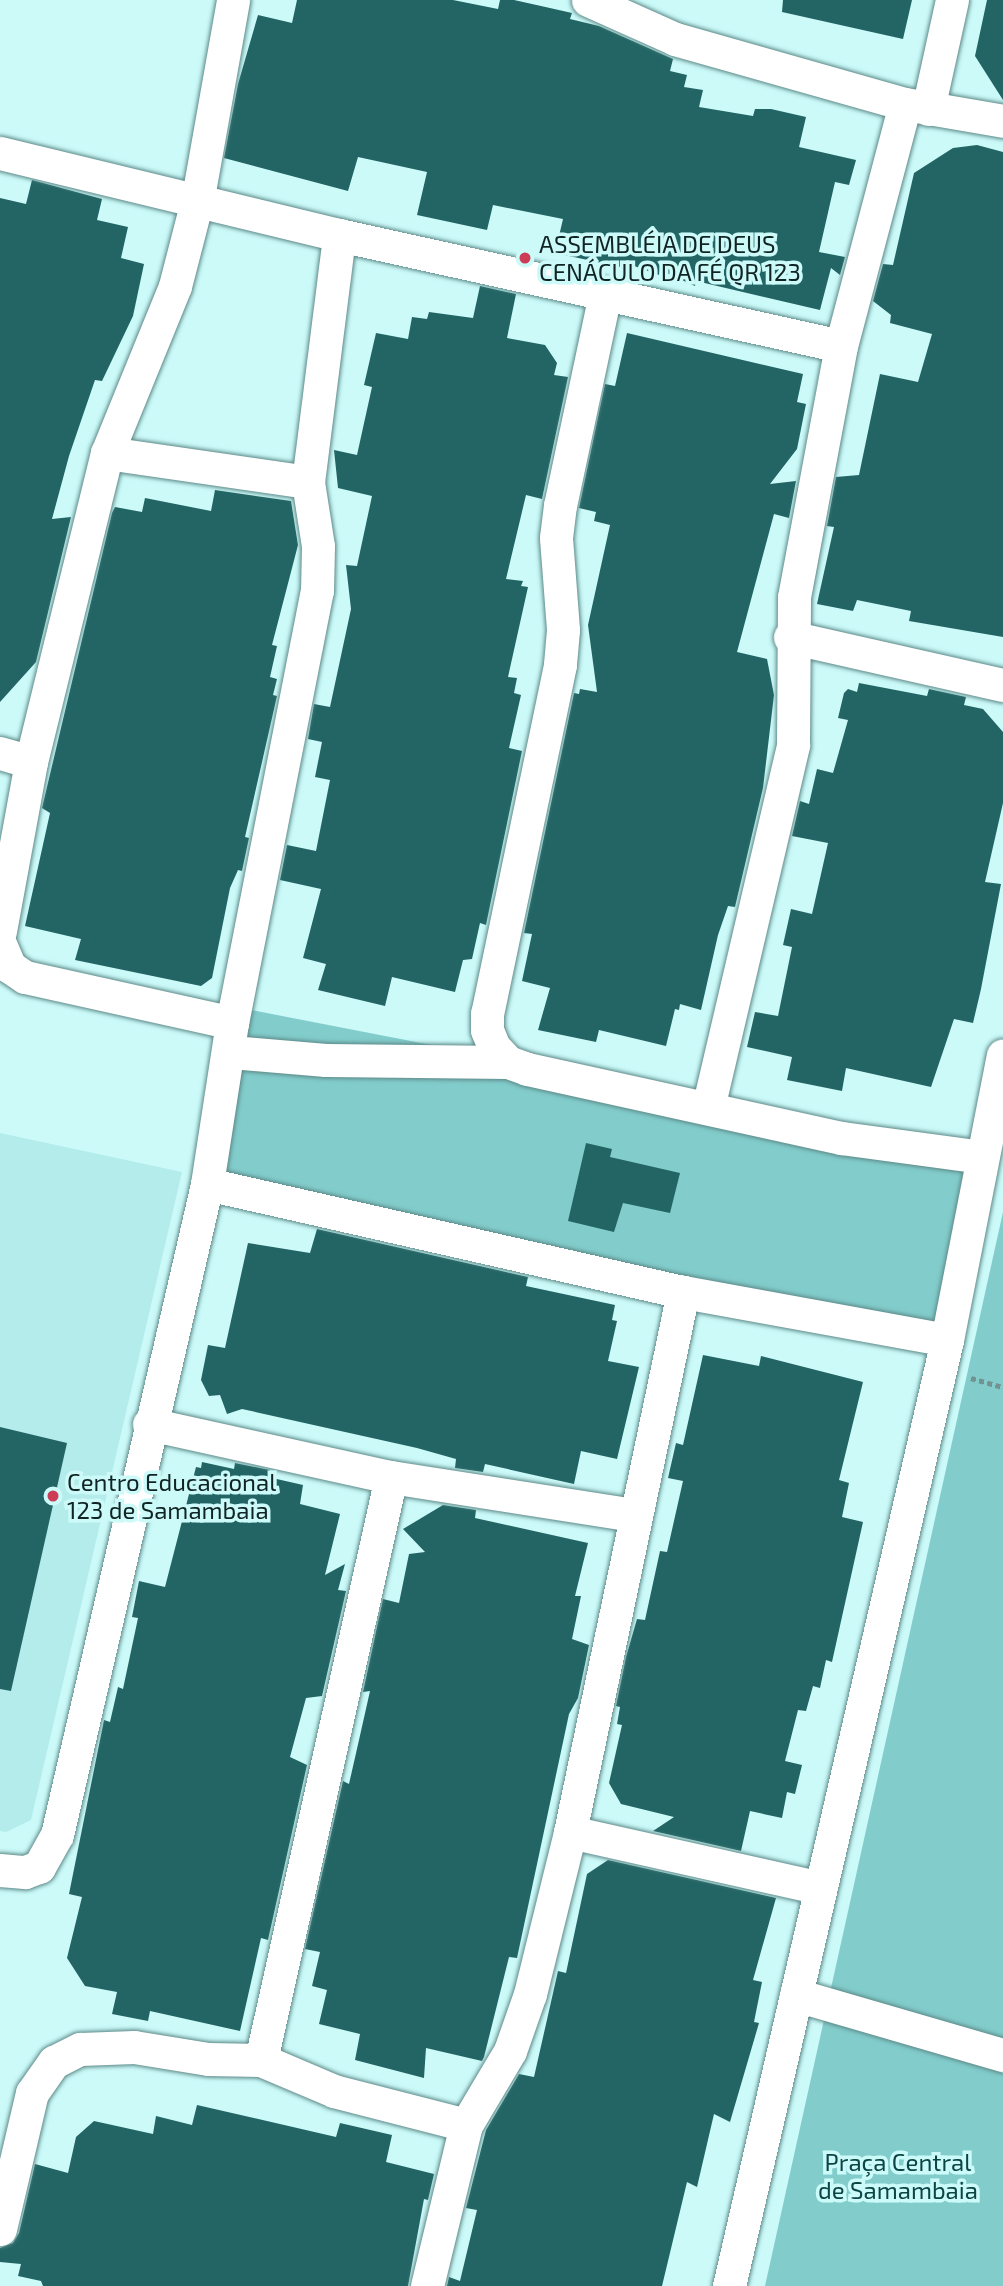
<!DOCTYPE html>
<meta charset="utf-8">
<style>
body{margin:0}
#map{position:relative;width:1003px;height:2286px;overflow:hidden;background:#cbfaf9;font-family:"Exo 2",sans-serif}
div>[style]{position:absolute}
[style*='--x']{left:calc(var(--x)*1px);top:calc(var(--y)*1px);width:calc(var(--w)*1px);rotate:calc(var(--a)*1deg)}
.built>*{inset:0;background:#b4eceb}
.green>*{inset:0;background:#82cdcc}
.building>*{inset:0;background:#226564}
.path>*{height:4.5px;margin-top:-2.25px;transform-origin:0;background:repeating-linear-gradient(90deg,#719392 0 5px,transparent 0 8.5px)}
.roads{filter:drop-shadow(0 0 2px #5d8988) drop-shadow(0 0 2px #5d8988)}
.minor>*{height:33px;margin:-16.5px;padding:0 16.5px;transform-origin:16.5px;border-radius:16.5px;background:#fff}
.dots>*{width:19px;height:19px;translate:-50% -50%;box-sizing:border-box;border:4px solid #cbfaf9;border-radius:50%}
span{translate:-50% -50%;white-space:nowrap;text-align:center;line-height:1.15;-webkit-text-stroke:7px #cbfaf9;paint-order:stroke}
.poi-label{font-size:24px;color:#112323}
.left{translate:0 -50%;text-align:left}
.park-label{font-size:24px;color:#0b4545}
</style>
<div id="map">
<div class="built">
<div style="clip-path:polygon(0 1133px,182px 1172px,31px 1820px,6px 1832px,0 1831px)"></div>
</div>
<div class="green">
<div style="clip-path:polygon(246px 1009px,987px 1153px,946px 1337px,219px 1178px)"></div>
<div style="clip-path:polygon(1003px 1212px,1003px 2286px,765px 2286px)"></div>
</div>
<div class="building">
<div style="clip-path:polygon(297px 0,453px 0,498px 9px,500px 0,514px 0,541px 6px,572px 13px,570px 19px,599px 26px,673px 59px,670px 71px,687px 75px,684px 87px,703px 90px,699px 107px,753px 116px,755px 109px,771px 109px,806px 117px,799px 147px,856px 160px,849px 185px,835px 182px,819px 252px,845px 257px,840px 275px,831px 268px,820px 310px,696px 281px,695px 286px,660px 270px,659px 275px,626px 263px,625px 268px,555px 253px,563px 219px,493px 205px,487px 230px,417px 215px,427px 172px,358px 157px,348px 191px,224px 158px,238px 84px,258px 15px,292px 23px)"></div>
<div style="clip-path:polygon(783px 0,912px 0,903px 39px,782px 12px)"></div>
<div style="clip-path:polygon(987px 0,1003px 0,1003px 100px,975px 56px)"></div>
<div style="clip-path:polygon(977px 145px,1003px 152px,1003px 637px,909px 621px,911px 611px,857px 600px,853px 611px,817px 604px,834px 527px,827px 526px,836px 477px,859px 475px,880px 374px,918px 382px,932px 334px,890px 323px,891px 315px,873px 301px,883px 264px,893px 265px,914px 173px,953px 148px)"></div>
<div style="clip-path:polygon(32px 180px,102px 199px,97px 220px,128px 227px,121px 258px,144px 264px,133px 316px,102px 381px,95px 380px,69px 456px,52px 519px,71px 517px,36px 662px,0 702px,0 198px,26px 204px)"></div>
<div style="clip-path:polygon(480px 286px,516px 294px,507px 338px,545px 345px,557px 363px,554px 375px,568px 377px,542px 499px,526px 495px,506px 579px,523px 581px,521px 586px,528px 587px,508px 677px,517px 678px,514px 693px,521px 695px,509px 748px,522px 751px,486px 925px,480px 923px,472px 959px,463px 960px,455px 992px,392px 977px,385px 1006px,318px 990px,326px 964px,303px 958px,321px 889px,280px 880px,287px 845px,316px 851px,330px 780px,315px 777px,322px 742px,308px 739px,314px 704px,330px 707px,351px 609px,346px 565px,357px 566px,372px 496px,338px 488px,334px 450px,357px 455px,372px 387px,364px 385px,376px 333px,408px 339px,412px 317px,427px 319px,429px 312px,473px 318px)"></div>
<div style="clip-path:polygon(627px 333px,803px 374px,797px 402px,806px 404px,797px 449px,770px 484px,796px 481px,789px 518px,774px 514px,737px 652px,767px 659px,774px 695px,763px 788px,735px 907px,728px 906px,718px 935px,701px 1010px,680px 1004px,679px 1010px,675px 1009px,666px 1046px,599px 1030px,596px 1042px,538px 1030px,550px 988px,522px 981px,532px 934px,524px 933px,574px 693px,579px 694px,580px 689px,597px 692px,588px 625px,610px 525px,594px 521px,596px 512px,579px 508px,605px 384px,615px 386px)"></div>
<div style="clip-path:polygon(215px 490px,291px 501px,298px 545px,272px 645px,277px 646px,270px 677px,277px 679px,273px 695px,277px 696px,245px 837px,249px 838px,242px 871px,238px 870px,230px 888px,212px 978px,201px 986px,75px 960px,81px 939px,25px 926px,50px 813px,42px 808px,112px 513px,115px 507px,142px 512px,145px 498px,211px 511px)"></div>
<div style="clip-path:polygon(859px 683px,927px 696px,929px 689px,966px 697px,964px 705px,983px 709px,1003px 732px,1003px 803px,985px 882px,1001px 884px,981px 989px,973px 1023px,954px 1019px,931px 1087px,846px 1068px,842px 1091px,787px 1080px,792px 1057px,747px 1047px,755px 1012px,778px 1016px,792px 947px,783px 945px,791px 909px,812px 914px,828px 843px,792px 836px,800px 801px,809px 804px,817px 769px,833px 773px,848px 720px,838px 718px,844px 693px,848px 689px,857px 692px)"></div>
<div style="clip-path:polygon(586px 1143px,612px 1149px,610px 1157px,680px 1173px,670px 1213px,623px 1203px,614px 1232px,568px 1221px)"></div>
<div style="clip-path:polygon(317px 1229px,528px 1277px,526px 1286px,615px 1305px,612px 1320px,617px 1321px,608px 1361px,639px 1367px,617px 1459px,581px 1451px,574px 1484px,485px 1464px,483px 1472px,455px 1468px,456px 1459px,417px 1448px,242px 1409px,227px 1414px,220px 1395px,209px 1396px,201px 1380px,208px 1345px,225px 1348px,248px 1243px,310px 1253px)"></div>
<div style="clip-path:polygon(703px 1355px,759px 1366px,761px 1356px,863px 1382px,839px 1480px,849px 1483px,842px 1517px,863px 1522px,832px 1662px,826px 1660px,820px 1688px,813px 1686px,806px 1711px,798px 1710px,785px 1761px,802px 1765px,795px 1794px,787px 1792px,782px 1818px,750px 1811px,741px 1851px,653px 1831px,674px 1817px,621px 1804px,609px 1783px,622px 1725px,617px 1724px,620px 1707px,616px 1706px,626px 1657px,637px 1619px,645px 1620px,660px 1551px,667px 1552px,683px 1481px,668px 1478px,676px 1443px,683px 1445px)"></div>
<div style="clip-path:polygon(0 1427px,67px 1443px,11px 1691px,0 1689px)"></div>
<div style="clip-path:polygon(202px 1462px,234px 1469px,235px 1463px,270px 1470px,268px 1477px,303px 1485px,300px 1504px,340px 1514px,325px 1575px,345px 1564px,338px 1590px,346px 1591px,322px 1696px,306px 1698px,290px 1757px,307px 1765px,268px 1940px,261px 1938px,240px 2031px,150px 2011px,148px 2021px,112px 2014px,117px 1992px,85px 1986px,67px 1958px,82px 1897px,69px 1894px,104px 1720px,110px 1722px,118px 1687px,123px 1689px,138px 1618px,132px 1617px,139px 1581px,165px 1587px,196px 1467px,201px 1468px)"></div>
<div style="clip-path:polygon(443px 1505px,476px 1510px,475px 1518px,588px 1543px,575px 1596px,581px 1596px,572px 1639px,589px 1645px,578px 1698px,569px 1714px,517px 1958px,509px 1957px,484px 2057px,482px 2061px,426px 2048px,424px 2078px,355px 2060px,360px 2034px,319px 2024px,327px 1990px,312px 1986px,320px 1952px,305px 1949px,343px 1781px,349px 1784px,359px 1740px,370px 1691px,363px 1692px,383px 1599px,399px 1603px,409px 1554px,425px 1552px,403px 1529px)"></div>
<div style="clip-path:polygon(608px 1860px,776px 1898px,753px 1980px,762px 1982px,754px 2022px,759px 2023px,730px 2122px,714px 2114px,697px 2187px,687px 2182px,662px 2286px,447px 2286px,449px 2277px,460px 2281px,477px 2210px,466px 2208px,486px 2130px,519px 2074px,534px 2077px,558px 1971px,566px 1973px,587px 1874px)"></div>
<div style="clip-path:polygon(197px 2105px,336px 2137px,340px 2123px,392px 2135px,386px 2162px,434px 2174px,428px 2200px,424px 2199px,408px 2286px,43px 2286px,41px 2281px,18px 2276px,21px 2264px,0 2262px,0 2248px,13px 2243px,19px 2233px,35px 2164px,68px 2173px,76px 2137px,94px 2121px,153px 2134px,156px 2116px,192px 2125px)"></div>
</div>
<div class="path">
<div style="--x:971;--y:1378;--w:33;--a:16"></div>
</div>
<div class="roads">
<div class="minor">
<div style="--x:588;--y:0;--w:95;--a:24.1"></div>
<div style="--x:675;--y:39;--w:239;--a:15.8"></div>
<div style="--x:905;--y:104;--w:99;--a:9.8"></div>
<div style="--x:928;--y:109;--w:112;--a:-77.6"></div>
<div style="--x:0;--y:153;--w:349;--a:13.6"></div>
<div style="--x:339;--y:235;--w:514;--a:12.47"></div>
<div style="--x:605;--y:294;--w:216;--a:102"></div>
<div style="--x:560;--y:505;--w:33;--a:97"></div>
<div style="--x:556;--y:538;--w:92;--a:85.6"></div>
<div style="--x:563;--y:630;--w:35;--a:95"></div>
<div style="--x:560;--y:665;--w:356;--a:101.8"></div>
<div style="--x:487;--y:1013;--w:17;--a:90"></div>
<div style="--x:487;--y:1030;--w:18;--a:68"></div>
<div style="--x:494;--y:1047;--w:21;--a:47"></div>
<div style="--x:508;--y:1062;--w:20;--a:20"></div>
<div style="--x:527;--y:1069;--w:322;--a:12.4"></div>
<div style="--x:842;--y:1138;--w:141;--a:7.7"></div>
<div style="--x:107;--y:453;--w:203;--a:8.2"></div>
<div style="--x:790;--y:637;--w:218;--a:12.7"></div>
<div style="--x:0;--y:753;--w:32;--a:16"></div>
<div style="--x:0;--y:931;--w:172;--a:-79.6"></div>
<div style="--x:31;--y:762;--w:318;--a:-76.2"></div>
<div style="--x:107;--y:453;--w:180;--a:-67.8"></div>
<div style="--x:175;--y:286;--w:92;--a:-75.5"></div>
<div style="--x:198;--y:197;--w:200;--a:-79.9"></div>
<div style="--x:0;--y:944;--w:25;--a:67"></div>
<div style="--x:10;--y:967;--w:18;--a:34"></div>
<div style="--x:25;--y:977;--w:212;--a:12.5"></div>
<div style="--x:231;--y:1052;--w:95;--a:4.8"></div>
<div style="--x:326;--y:1060;--w:182;--a:0.6"></div>
<div style="--x:708;--y:1108;--w:373;--a:-76.8"></div>
<div style="--x:793;--y:745;--w:148;--a:-89.6"></div>
<div style="--x:794;--y:597;--w:255;--a:-79.4"></div>
<div style="--x:841;--y:346;--w:250;--a:-75.2"></div>
<div style="--x:207;--y:1184;--w:488;--a:12.8"></div>
<div style="--x:683;--y:1292;--w:268;--a:10.3"></div>
<div style="--x:149;--y:1424;--w:248;--a:12.4"></div>
<div style="--x:391;--y:1477;--w:246;--a:8.9"></div>
<div style="--x:570;--y:1832;--w:256;--a:12.6"></div>
<div style="--x:0;--y:1870;--w:25;--a:5"></div>
<div style="--x:25;--y:1872;--w:15;--a:-20"></div>
<div style="--x:39;--y:1867;--w:37;--a:-61"></div>
<div style="--x:57;--y:1835;--w:668;--a:-77.02"></div>
<div style="--x:207;--y:1184;--w:163;--a:-81.2"></div>
<div style="--x:232;--y:1023;--w:440;--a:-78.9"></div>
<div style="--x:317;--y:591;--w:45;--a:-88.7"></div>
<div style="--x:318;--y:546;--w:65;--a:-98.9"></div>
<div style="--x:308;--y:482;--w:249;--a:-82.8"></div>
<div style="--x:796;--y:1995;--w:216;--a:16.2"></div>
<div style="--x:261;--y:2060;--w:597;--a:-77.43"></div>
<div style="--x:0;--y:2229;--w:140;--a:-76.8"></div>
<div style="--x:32;--y:2093;--w:38;--a:-55"></div>
<div style="--x:54;--y:2062;--w:29;--a:-27"></div>
<div style="--x:80;--y:2049;--w:54;--a:-2.1"></div>
<div style="--x:134;--y:2047;--w:75;--a:9.2"></div>
<div style="--x:208;--y:2059;--w:53;--a:1.1"></div>
<div style="--x:261;--y:2060;--w:79;--a:23"></div>
<div style="--x:334;--y:2091;--w:136;--a:14.4"></div>
<div style="--x:427;--y:2286;--w:166;--a:-76.4"></div>
<div style="--x:466;--y:2125;--w:86;--a:-59.3"></div>
<div style="--x:510;--y:2051;--w:60;--a:-70.7"></div>
<div style="--x:530;--y:1994;--w:167;--a:-76.1"></div>
<div style="--x:570;--y:1832;--w:552;--a:-78.18"></div>
<div style="--x:729;--y:2286;--w:971;--a:-77.02"></div>
<div style="--x:947;--y:1340;--w:290;--a:-78.9"></div>
</div>
</div>
<div class="dots">
<div style="left:525px;top:258px;background:#cc3c57"></div>
<div style="left:53px;top:1496px;background:#cc3c57"></div>
</div>
<div class="poi-label">
<span class="left" style="left:539px;top:258px">ASSEMBLÉIA DE DEUS<br>CENÁCULO DA FÉ QR 123</span>
<span class="left" style="left:67px;top:1496px">Centro Educacional<br>123 de Samambaia</span>
</div>
<div class="park-label">
<span style="left:898px;top:2176px">Praça Central<br>de Samambaia</span>
</div>
</div>
